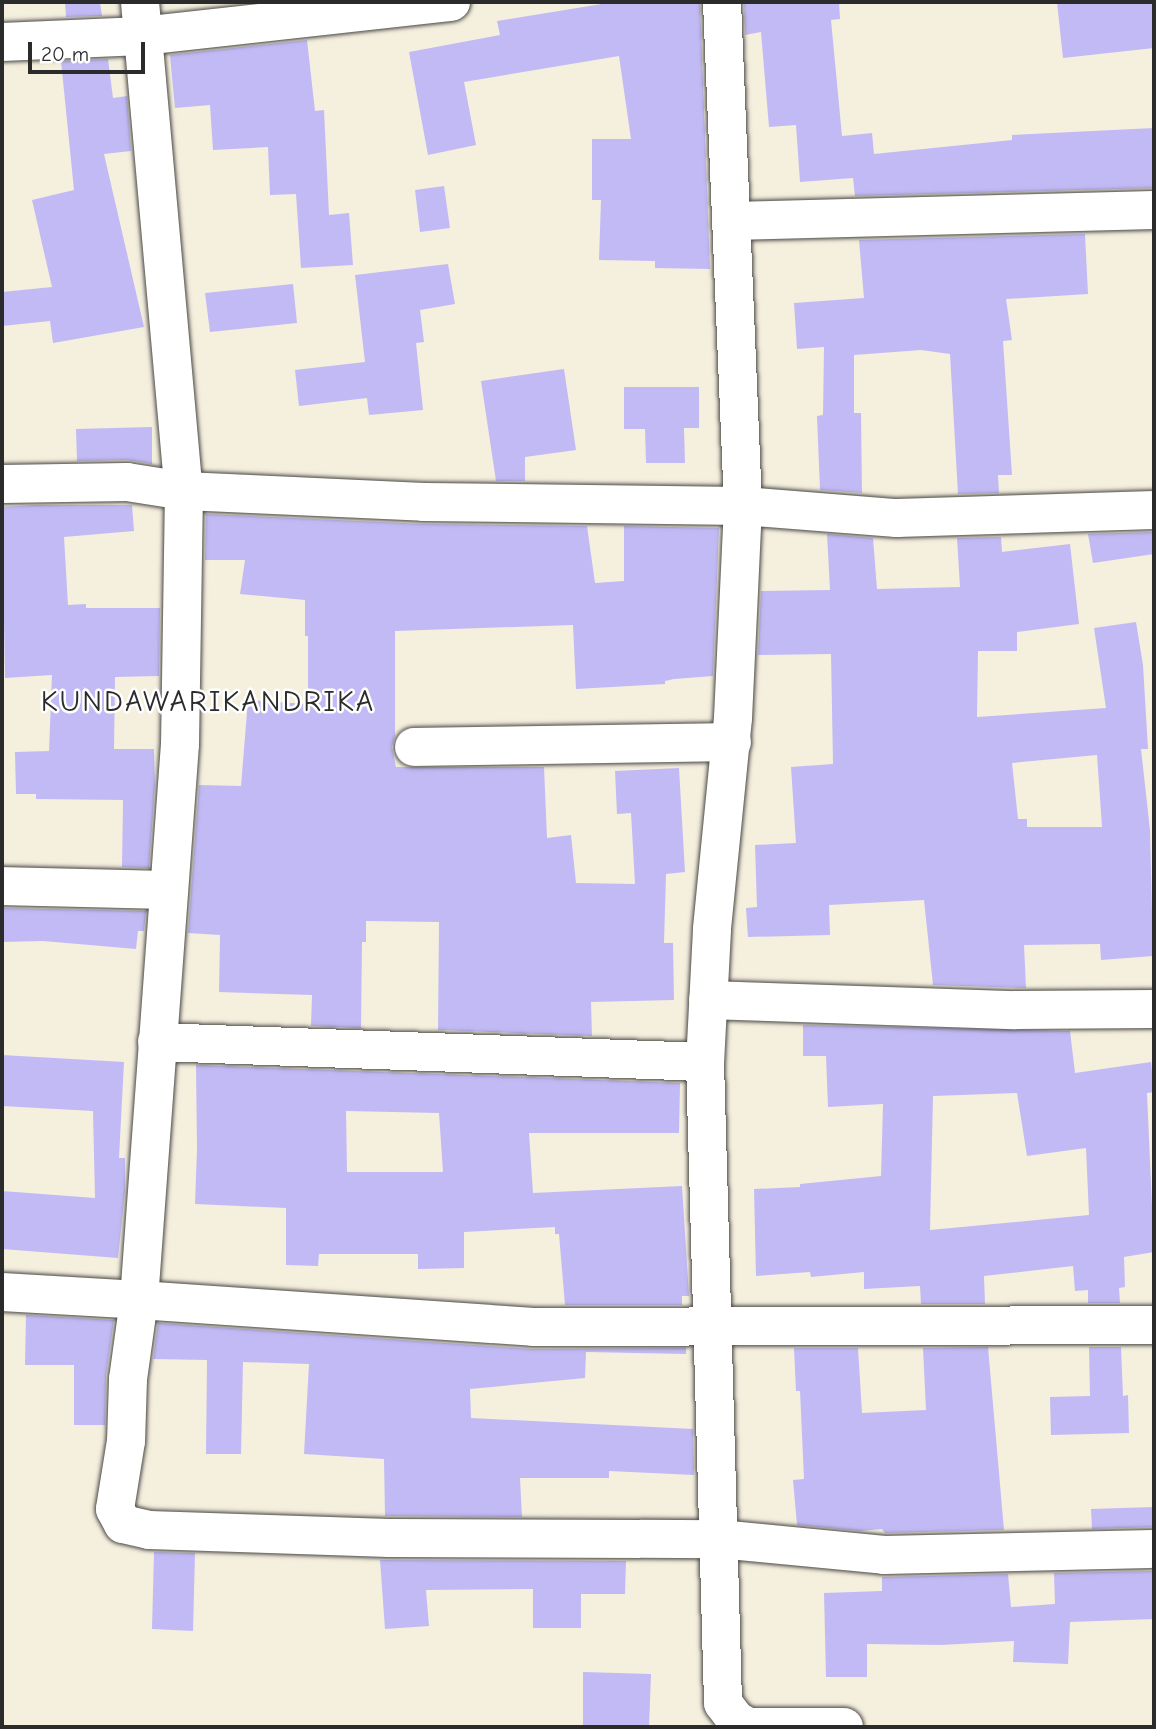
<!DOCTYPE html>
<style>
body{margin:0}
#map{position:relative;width:1156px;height:1729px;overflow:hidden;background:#f5efde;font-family:"Comic Neue",sans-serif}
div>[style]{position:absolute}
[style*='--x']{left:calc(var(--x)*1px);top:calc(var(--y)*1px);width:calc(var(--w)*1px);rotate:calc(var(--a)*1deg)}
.building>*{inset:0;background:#c2baf5}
.roads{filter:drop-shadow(0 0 2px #494846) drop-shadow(0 0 2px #494846)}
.street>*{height:38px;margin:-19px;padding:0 19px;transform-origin:19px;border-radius:19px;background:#fff}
.secondary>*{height:38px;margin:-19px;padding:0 19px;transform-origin:19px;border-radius:19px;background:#fff}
span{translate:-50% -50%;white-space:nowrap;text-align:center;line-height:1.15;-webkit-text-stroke:5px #fff;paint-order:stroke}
.quarter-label{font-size:30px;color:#2b2b2b;letter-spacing:2px}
.frame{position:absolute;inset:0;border:4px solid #2b2b2b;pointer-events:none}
.scale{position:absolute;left:28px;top:42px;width:117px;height:32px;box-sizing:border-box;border:4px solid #2b2b2b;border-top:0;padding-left:9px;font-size:21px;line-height:24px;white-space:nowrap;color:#2b2b2b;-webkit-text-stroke:5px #fff;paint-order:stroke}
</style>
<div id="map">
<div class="building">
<div style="clip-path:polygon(65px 2px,100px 2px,102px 16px,66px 17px)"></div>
<div style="clip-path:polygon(614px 2px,700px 2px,710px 269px,655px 268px,655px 261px,599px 260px,601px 200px,592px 200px,592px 139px,631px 139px,619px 56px,464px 82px,476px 145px,428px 155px,409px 52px,500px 35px,497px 21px)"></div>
<div style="clip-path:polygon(744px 2px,839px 2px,840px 19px,831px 20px,842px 136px,872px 133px,874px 154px,1012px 140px,1012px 135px,1154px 128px,1154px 188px,855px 196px,853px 178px,800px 182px,796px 125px,769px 127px,761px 32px,745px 35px)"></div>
<div style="clip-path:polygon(1057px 2px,1154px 2px,1154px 48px,1063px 58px)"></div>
<div style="clip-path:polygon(307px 40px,315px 111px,324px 110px,329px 215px,349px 213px,353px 265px,301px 268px,296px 194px,270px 195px,268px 147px,213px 150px,210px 105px,175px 108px,170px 55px)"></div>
<div style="clip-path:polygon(108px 59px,113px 98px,127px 96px,131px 151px,104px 154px,144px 327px,53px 343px,50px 321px,2px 326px,2px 292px,52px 287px,32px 200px,74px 190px,61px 61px)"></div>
<div style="clip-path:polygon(444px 186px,450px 228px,420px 232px,415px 190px)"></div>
<div style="clip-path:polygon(1085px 234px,1088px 294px,1006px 299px,1012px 340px,1003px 341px,1012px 475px,998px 475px,999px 493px,958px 494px,950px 354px,921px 350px,854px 355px,854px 413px,861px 413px,862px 493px,820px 490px,817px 416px,823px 415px,824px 347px,797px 349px,794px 303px,864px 298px,859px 240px)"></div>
<div style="clip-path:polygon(448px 264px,455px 304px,420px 310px,424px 342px,416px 343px,423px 410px,369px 415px,367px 398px,299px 406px,295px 370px,365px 362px,355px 275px)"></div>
<div style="clip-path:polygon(293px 284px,297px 323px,210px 332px,205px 293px)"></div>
<div style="clip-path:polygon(564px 369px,576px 450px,525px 457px,525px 481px,496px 481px,481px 381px)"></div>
<div style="clip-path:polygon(624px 387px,699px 387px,699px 428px,684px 428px,685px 463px,646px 463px,645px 429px,624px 429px)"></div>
<div style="clip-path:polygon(152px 427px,152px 464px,127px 460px,77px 461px,76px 429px)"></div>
<div style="clip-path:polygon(35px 505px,132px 505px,134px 531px,64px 537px,68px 605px,86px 604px,86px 608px,160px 608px,159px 676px,115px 677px,114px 749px,154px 749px,155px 785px,149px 868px,122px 867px,123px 800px,36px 799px,36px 794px,16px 794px,15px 752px,49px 751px,52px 675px,5px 678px,2px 507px)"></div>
<div style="clip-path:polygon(206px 514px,424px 524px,587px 526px,595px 583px,624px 581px,624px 526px,719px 528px,713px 676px,674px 679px,665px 681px,665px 684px,576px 689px,573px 625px,395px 631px,395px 736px,392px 747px,396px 767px,544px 767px,547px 838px,571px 835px,576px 883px,635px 884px,631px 813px,617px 814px,615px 771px,679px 768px,685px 872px,666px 874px,664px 943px,673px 943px,674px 1000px,591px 1002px,592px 1036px,438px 1030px,439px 922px,366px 921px,366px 942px,362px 942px,361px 1028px,311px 1026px,312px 995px,219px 992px,220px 935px,188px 933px,199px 785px,241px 786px,248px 700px,308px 704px,308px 636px,305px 636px,305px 600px,240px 594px,245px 560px,205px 560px)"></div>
<div style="clip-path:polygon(1154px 532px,1154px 554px,1093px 563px,1088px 534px)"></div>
<div style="clip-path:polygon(evenodd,827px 534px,873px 538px,877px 589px,960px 587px,957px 538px,1001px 537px,1002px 552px,1070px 544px,1079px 624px,1017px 632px,1017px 651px,978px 651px,977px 717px,1106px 708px,1094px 628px,1136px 622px,1143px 665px,1148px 749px,1141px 749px,1150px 830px,1153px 956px,1101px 960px,1100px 944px,1024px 945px,1026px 988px,933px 985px,924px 900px,829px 905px,830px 935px,748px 937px,746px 908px,757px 907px,755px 845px,796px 843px,791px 767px,833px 764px,831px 654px,758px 655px,761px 591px,830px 590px,827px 534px,1097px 755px,1102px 827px,1027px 827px,1027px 819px,1018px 819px,1012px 763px,1097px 755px)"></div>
<div style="clip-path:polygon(2px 908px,146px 911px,144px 931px,138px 931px,136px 949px,43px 941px,2px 942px)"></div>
<div style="clip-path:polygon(evenodd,803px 1025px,1070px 1031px,1075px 1073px,1151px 1062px,1154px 1092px,1147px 1093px,1154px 1252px,1124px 1257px,1125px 1287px,1119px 1288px,1120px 1303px,1088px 1303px,1088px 1290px,1075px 1291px,1073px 1266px,984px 1276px,985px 1304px,921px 1304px,920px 1286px,864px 1289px,864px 1272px,811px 1277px,810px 1272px,756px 1276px,754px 1189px,800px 1187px,800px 1184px,881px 1176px,883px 1104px,828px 1107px,826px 1056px,803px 1056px,803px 1025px,1017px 1093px,1027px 1156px,1086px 1148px,1089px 1215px,930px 1230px,933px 1096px,1017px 1093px)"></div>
<div style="clip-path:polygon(2px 1055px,124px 1062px,119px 1158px,125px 1158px,125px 1191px,118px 1258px,2px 1249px,2px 1191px,95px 1198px,93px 1111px,2px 1106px)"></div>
<div style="clip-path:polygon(evenodd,196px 1065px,680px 1083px,679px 1133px,529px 1133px,533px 1193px,682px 1186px,689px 1296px,682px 1296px,682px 1305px,565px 1305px,559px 1234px,555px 1234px,555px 1227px,464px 1232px,464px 1268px,418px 1269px,418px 1254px,319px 1254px,318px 1266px,286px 1265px,286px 1208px,195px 1204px,197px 1149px,196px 1065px,346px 1111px,439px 1113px,443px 1172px,347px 1172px,346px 1111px)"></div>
<div style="clip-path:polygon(26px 1315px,114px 1320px,106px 1376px,105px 1425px,74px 1425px,74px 1365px,25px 1365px)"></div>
<div style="clip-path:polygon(158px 1323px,532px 1349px,686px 1348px,686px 1354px,586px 1352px,585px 1378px,470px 1389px,471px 1418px,693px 1429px,694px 1475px,609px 1471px,609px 1478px,520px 1478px,522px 1517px,385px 1516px,384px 1459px,304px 1454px,309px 1364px,243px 1362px,241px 1454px,206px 1454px,207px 1360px,153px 1359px)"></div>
<div style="clip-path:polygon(988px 1347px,1004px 1530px,885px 1533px,882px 1529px,860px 1531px,797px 1525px,793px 1480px,804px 1479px,800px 1391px,796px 1391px,794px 1348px,858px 1348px,862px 1413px,926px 1410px,923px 1348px)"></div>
<div style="clip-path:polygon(1089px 1347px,1121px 1347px,1123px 1396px,1128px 1395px,1129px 1433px,1051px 1435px,1050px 1397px,1090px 1396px)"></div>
<div style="clip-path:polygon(1154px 1507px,1154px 1527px,1092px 1529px,1091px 1509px)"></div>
<div style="clip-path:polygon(154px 1552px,195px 1553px,193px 1631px,152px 1629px)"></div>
<div style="clip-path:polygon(380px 1560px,626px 1561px,625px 1594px,581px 1594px,581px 1628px,533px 1628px,533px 1589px,426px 1590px,429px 1626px,385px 1629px)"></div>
<div style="clip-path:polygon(1154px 1571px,1154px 1619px,1070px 1622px,1068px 1664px,1013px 1662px,1014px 1641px,941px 1645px,867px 1644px,867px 1677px,826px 1677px,824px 1593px,882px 1591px,882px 1577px,1008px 1574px,1011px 1607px,1055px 1604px,1054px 1573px)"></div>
<div style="clip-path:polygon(583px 1672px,651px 1674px,649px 1727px,583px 1727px)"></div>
</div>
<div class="roads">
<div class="street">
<div style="--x:140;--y:2;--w:491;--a:84.9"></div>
<div style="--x:184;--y:491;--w:253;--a:90.9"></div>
<div style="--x:180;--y:744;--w:558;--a:94.22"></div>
<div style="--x:139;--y:1300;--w:395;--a:3.9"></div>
<div style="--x:533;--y:1327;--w:621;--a:-0.18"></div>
<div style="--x:722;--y:2;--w:504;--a:87.61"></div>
<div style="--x:743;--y:506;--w:154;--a:4.5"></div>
<div style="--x:897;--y:518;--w:257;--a:-1.8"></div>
<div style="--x:733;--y:221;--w:421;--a:-1.5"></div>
<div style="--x:2;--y:484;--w:125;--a:-0.9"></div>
<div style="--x:127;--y:482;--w:58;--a:9"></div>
<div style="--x:184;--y:491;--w:240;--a:2.6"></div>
<div style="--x:424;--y:502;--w:319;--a:0.7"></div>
<div style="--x:743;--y:506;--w:212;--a:92.7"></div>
<div style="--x:733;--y:718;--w:213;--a:95.7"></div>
<div style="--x:712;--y:930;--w:132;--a:93"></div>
<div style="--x:705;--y:1062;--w:641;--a:88.39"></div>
<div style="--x:723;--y:1703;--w:21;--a:53"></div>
<div style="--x:736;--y:1720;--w:14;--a:30"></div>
<div style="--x:748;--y:1727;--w:96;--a:0"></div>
<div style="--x:414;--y:747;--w:318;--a:-0.9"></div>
<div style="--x:2;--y:886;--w:167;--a:1.4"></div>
<div style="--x:708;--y:1000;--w:307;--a:1.9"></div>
<div style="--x:1015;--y:1010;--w:139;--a:-0.4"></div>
<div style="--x:157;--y:1042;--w:548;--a:2.09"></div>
<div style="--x:2;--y:1292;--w:137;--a:3.3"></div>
<div style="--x:139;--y:1300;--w:80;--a:97.9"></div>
<div style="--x:128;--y:1379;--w:62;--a:91.8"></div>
<div style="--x:126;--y:1441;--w:69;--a:99.2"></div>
<div style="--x:115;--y:1509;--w:17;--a:62"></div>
<div style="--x:123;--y:1524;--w:27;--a:13"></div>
<div style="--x:149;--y:1530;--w:240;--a:1.9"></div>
<div style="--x:389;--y:1538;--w:330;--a:0.2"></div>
<div style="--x:719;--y:1539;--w:166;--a:5.5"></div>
<div style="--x:884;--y:1555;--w:270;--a:-1.3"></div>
</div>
<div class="secondary">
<div style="--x:2;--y:42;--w:140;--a:-2.5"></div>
<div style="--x:142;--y:36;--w:311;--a:-6.3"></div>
</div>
</div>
<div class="quarter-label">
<span style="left:208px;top:702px">KUNDAWARIKANDRIKA</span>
</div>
<div class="frame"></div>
<div class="scale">20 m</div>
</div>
